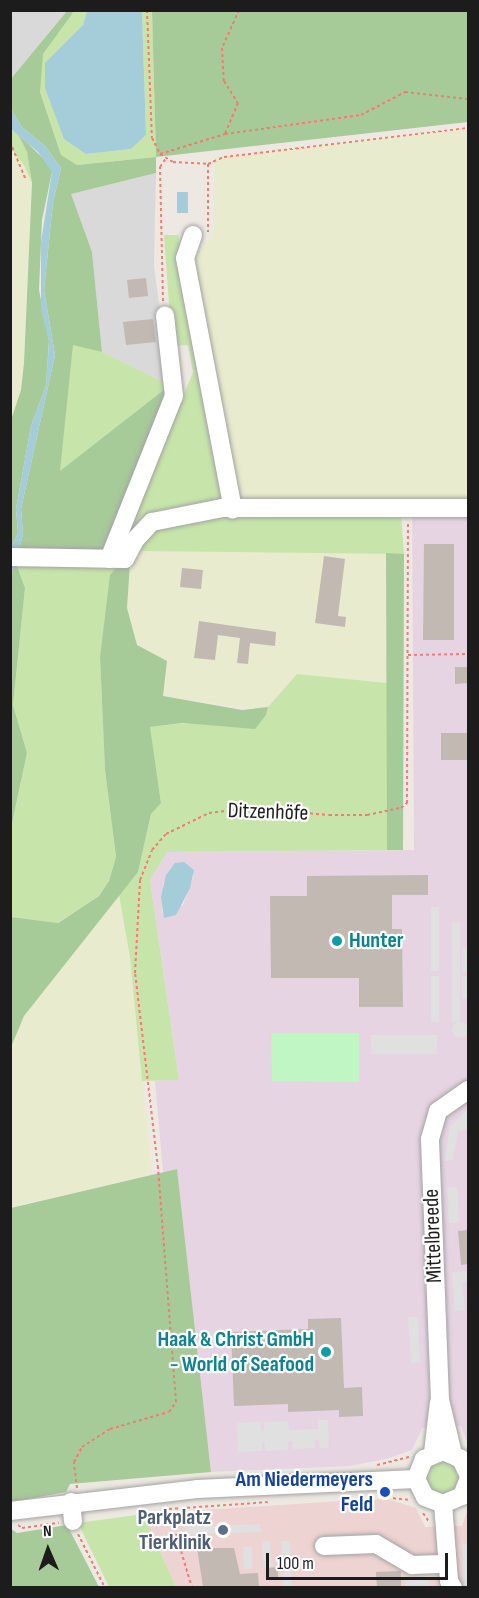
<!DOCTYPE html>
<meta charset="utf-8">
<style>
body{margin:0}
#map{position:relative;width:479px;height:1598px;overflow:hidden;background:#ede9e2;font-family:"Sofia Sans Condensed",sans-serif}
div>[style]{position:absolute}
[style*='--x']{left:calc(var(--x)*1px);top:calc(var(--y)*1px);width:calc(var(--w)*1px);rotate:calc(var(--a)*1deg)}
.residential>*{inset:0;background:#dad9d9}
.commercial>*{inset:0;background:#edd3d2}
.industrial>*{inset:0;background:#e6d4e2}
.farmland>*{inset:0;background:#e9ebce}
.grass>*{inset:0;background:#c7e5aa}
.round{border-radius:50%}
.forest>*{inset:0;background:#a7ca99}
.park>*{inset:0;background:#c0f6c4}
.parking>*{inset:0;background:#e0e0e0}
.water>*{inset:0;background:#a4cdd9}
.stream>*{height:4px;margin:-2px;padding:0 2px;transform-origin:2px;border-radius:2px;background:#a4cdd9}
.building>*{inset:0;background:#c1b9b2}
.path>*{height:2px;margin-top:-1px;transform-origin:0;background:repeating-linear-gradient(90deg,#f27c6e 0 3px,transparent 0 6px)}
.roads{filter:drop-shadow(0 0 2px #a3a3a3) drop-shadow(0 0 2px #a3a3a3)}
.minor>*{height:18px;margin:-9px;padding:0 9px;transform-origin:9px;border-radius:9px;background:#fff}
.dots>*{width:16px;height:16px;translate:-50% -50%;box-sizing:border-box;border:3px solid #fff;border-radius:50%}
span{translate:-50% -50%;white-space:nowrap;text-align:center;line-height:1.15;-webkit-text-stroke:4.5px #fff;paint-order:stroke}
.street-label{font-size:22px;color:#1c1c1c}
.culture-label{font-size:22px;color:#0d838f;font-weight:700}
.left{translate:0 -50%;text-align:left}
.right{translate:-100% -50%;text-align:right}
.transit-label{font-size:22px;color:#164399;font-weight:700}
.service-label{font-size:22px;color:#4e5e75;font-weight:700}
.frame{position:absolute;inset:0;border:12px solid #1c1c1c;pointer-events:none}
.north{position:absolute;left:18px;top:1520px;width:60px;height:60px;-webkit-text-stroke:4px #fff;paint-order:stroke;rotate:358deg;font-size:16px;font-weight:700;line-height:24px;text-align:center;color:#1c1c1c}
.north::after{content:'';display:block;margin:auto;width:21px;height:27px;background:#1c1c1c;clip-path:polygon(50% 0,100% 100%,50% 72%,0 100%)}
.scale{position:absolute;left:266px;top:1553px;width:182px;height:27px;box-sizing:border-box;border:3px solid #1c1c1c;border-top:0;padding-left:8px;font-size:18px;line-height:21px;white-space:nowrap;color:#1c1c1c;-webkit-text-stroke:4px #fff;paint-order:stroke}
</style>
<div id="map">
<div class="residential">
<div style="clip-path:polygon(11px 11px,67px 11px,11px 80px)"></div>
<div style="clip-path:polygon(156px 173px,154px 266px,170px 385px,102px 352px,92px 252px,70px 194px)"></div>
</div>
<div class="commercial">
<div style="clip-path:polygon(387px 1499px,416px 1508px,425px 1527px,462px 1526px,468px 1508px,468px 1587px,176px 1587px,143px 1514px,357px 1500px,358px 1506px,367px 1505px,367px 1500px)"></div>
</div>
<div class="industrial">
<div style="clip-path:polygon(evenodd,412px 503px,468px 503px,468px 1445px,461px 1426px,422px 1428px,412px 1450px,386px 1459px,350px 1466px,211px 1472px,177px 1169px,163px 1172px,155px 1081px,179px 1079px,150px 880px,167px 852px,414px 850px,412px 503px,171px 867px,194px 875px,183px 905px,162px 913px,163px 885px,171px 867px)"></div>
</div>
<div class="farmland">
<div style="clip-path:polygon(468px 129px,468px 503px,242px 498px,235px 487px,194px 257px,213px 237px,214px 157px)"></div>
<div style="clip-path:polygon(11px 149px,24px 165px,32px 183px,24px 363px,21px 390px,11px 420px)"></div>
<div style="clip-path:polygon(136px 551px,386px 553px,387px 683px,297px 674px,272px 705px,255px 709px,163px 696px,167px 661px,137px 645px,127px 608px,127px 575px)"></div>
<div style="clip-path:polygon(119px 895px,130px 957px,152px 1175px,11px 1207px,11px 1047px,24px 1016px)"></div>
</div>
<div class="grass">
<div style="clip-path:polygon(73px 11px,87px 11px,83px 25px,75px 34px,86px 154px,131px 149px,146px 135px,142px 11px,152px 11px,156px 157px,77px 165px,61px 155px,40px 92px,39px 72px,43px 54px)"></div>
<div style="clip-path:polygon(10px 129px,18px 134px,27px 152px,32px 183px,24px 165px,11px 149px)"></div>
<div style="clip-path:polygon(164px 235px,178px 235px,222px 502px,125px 543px,193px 372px,188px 345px,172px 346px)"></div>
<div style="clip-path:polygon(73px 344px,102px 352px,170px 385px,59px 472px)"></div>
<div style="clip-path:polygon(224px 511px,229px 519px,257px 513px,401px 514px,404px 554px,136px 551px,149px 530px)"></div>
<div style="clip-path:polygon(121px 563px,111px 579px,100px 657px,105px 770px,116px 857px,109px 881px,99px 896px,57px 923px,11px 917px,11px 828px,27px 753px,13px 705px,25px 588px,17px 566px)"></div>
<div style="clip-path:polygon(297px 674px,387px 683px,387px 850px,167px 852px,150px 880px,179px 1080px,142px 1081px,130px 957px,119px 895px,138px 872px,151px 814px,161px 802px,149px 727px,266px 715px,268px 707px)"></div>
<div class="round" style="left:427px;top:1462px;width:32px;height:32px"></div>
<div style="clip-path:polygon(143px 1514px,176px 1587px,109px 1587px,78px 1523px)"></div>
</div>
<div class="forest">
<div style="clip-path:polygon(67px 11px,73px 11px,72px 14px,43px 54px,40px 92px,61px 155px,77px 165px,156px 157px,152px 11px,468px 11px,468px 122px,156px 157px,156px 173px,71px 194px,92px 252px,102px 352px,73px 345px,60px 471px,170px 385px,108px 552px,19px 550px,23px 534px,21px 509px,55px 355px,44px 290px,53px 202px,61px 168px,45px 146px,21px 126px,12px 111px,10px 80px)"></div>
<div style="clip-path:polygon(18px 134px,50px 165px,52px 172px,42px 220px,39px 290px,49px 341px,46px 385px,31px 426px,16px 509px,18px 533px,11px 549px,11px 420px,21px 390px,24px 363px,32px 183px,27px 152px)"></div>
<div style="clip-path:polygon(386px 553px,404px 554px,403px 850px,387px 850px)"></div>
<div style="clip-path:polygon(10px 562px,17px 566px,25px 588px,13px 705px,27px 753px,11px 828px)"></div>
<div style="clip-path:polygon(121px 563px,130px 563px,127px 608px,137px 645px,167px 661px,163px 696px,242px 710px,268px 707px,266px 715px,255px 729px,183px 723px,150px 727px,161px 803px,151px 814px,138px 872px,24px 1016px,11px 1047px,11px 917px,58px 923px,99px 896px,109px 881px,116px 857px,105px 770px,100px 657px,110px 575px)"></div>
<div style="clip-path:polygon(177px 1169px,211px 1472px,70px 1484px,66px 1492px,11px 1502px,11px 1208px)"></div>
<div style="clip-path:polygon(67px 1525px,99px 1587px,11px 1587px,10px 1528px,17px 1533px)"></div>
</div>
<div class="park">
<div style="clip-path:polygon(271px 1033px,359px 1033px,359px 1082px,272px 1081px)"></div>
</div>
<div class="parking">
<div style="clip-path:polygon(431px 907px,439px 907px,439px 971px,431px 971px)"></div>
<div style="clip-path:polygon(452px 922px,460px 922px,460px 1022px,452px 1022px)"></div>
<div style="clip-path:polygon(462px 948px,468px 948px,468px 972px,462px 972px)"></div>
<div style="clip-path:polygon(431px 976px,439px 976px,439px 1022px,431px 1022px)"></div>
<div style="clip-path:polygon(462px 976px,468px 976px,468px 999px,462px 999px)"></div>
<div class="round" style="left:452px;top:1022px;width:16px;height:16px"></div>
<div style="clip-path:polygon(371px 1035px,437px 1035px,437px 1054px,371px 1054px)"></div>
<div style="clip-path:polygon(468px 1108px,468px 1130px,458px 1131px,453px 1160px,444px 1161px,450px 1127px)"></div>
<div style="clip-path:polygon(447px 1187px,457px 1187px,459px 1223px,449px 1223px)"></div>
<div style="clip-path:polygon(468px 1271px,468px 1282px,462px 1282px,465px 1310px,455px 1311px,452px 1273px)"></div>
<div style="clip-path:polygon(408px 1317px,418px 1317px,420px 1362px,411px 1363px)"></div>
<div style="clip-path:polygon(318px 1420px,328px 1420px,329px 1448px,320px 1448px,319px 1440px,315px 1440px,315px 1448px,293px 1449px,292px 1441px,288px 1441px,288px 1450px,265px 1451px,265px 1442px,262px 1442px,262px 1451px,238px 1452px,237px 1423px,260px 1422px,261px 1431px,264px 1431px,264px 1422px,288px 1421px,289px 1430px,318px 1429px)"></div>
<div style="clip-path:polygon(260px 1524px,261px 1532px,185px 1535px,185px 1527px)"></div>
<div style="clip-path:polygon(262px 1541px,270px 1541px,272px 1567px,263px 1567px)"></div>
<div style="clip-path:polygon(281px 1541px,290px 1541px,292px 1587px,283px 1587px)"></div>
<div style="clip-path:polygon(468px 1543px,468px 1587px,464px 1587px,462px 1544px)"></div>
<div style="clip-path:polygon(243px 1547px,252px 1547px,252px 1569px,244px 1569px)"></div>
<div style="clip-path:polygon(429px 1576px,429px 1587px,405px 1587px,405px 1577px)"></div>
</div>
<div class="water">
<div style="clip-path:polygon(87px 11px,142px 11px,146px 135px,131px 149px,86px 154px,64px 139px,45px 88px,45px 63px,83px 25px)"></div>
<div style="clip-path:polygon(12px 111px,21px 126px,45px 146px,61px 168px,53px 202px,44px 290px,55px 355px,21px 509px,23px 534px,19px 550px,11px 549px,18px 533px,16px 509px,31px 426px,46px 385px,49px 341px,41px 310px,41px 242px,52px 172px,38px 152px,11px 129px)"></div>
<div style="clip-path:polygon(177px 192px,188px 192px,188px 213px,177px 213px)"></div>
<div style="clip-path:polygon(184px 862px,194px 870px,190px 888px,176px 915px,164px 918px,161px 897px,166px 875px,175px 863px)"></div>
</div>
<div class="stream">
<div style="--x:10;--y:576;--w:14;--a:-78"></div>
<div style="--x:10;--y:1586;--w:3;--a:45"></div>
</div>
<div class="building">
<div style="clip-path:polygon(146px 278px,148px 296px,129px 298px,127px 280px)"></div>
<div style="clip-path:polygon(153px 319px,156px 342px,126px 345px,123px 322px)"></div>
<div style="clip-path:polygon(424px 544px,454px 544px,454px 640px,423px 640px)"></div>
<div style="clip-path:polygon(324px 556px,345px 559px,338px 616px,346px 617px,345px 627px,315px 623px)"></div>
<div style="clip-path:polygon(182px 568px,203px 570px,201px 589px,180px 587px)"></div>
<div style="clip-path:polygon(199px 621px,276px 632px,275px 646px,250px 643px,248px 664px,237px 663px,240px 638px,218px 635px,215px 660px,194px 658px)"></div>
<div style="clip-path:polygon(455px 667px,468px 667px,468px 683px,455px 684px)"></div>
<div style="clip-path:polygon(441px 733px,468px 733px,468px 760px,441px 760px)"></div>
<div style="clip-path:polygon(428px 875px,428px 895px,392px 895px,392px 929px,402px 929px,403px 1007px,359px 1007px,359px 978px,271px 978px,270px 896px,307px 896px,307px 876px)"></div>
<div style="clip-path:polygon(468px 1230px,468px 1264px,461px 1265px,458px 1231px)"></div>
<div style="clip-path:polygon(341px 1318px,344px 1388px,362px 1387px,363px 1416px,339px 1417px,339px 1410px,288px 1412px,288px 1404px,234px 1406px,231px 1332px,308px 1329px,308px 1319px)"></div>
<div style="clip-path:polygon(197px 1548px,234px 1548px,240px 1574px,258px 1573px,259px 1587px,203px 1587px)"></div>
<div style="clip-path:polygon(278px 1567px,278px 1578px,267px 1579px,267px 1568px)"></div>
<div style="clip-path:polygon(401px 1571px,401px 1587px,377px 1587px,376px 1572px)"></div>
</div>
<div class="path">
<div style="--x:147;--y:10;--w:128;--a:87.8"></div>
<div style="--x:152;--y:138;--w:18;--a:63"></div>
<div style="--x:160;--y:154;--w:15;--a:32"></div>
<div style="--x:173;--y:162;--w:35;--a:3"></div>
<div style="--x:208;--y:164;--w:68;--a:90"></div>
<div style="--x:239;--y:10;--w:42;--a:114.1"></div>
<div style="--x:222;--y:48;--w:33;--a:87"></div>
<div style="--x:224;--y:81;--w:26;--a:58"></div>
<div style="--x:238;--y:103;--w:34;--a:113"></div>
<div style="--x:225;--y:134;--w:137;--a:-8"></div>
<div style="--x:361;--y:115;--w:50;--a:-27.6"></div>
<div style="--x:405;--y:92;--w:63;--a:6.3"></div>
<div style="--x:10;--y:142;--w:41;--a:67.2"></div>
<div style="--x:160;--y:154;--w:68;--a:-17.1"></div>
<div style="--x:208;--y:164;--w:17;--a:-24"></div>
<div style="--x:224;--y:157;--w:246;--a:-6.8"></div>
<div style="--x:163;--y:301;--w:134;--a:-91.3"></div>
<div style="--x:160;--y:167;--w:11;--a:-56"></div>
<div style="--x:408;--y:655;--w:60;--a:-1"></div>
<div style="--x:377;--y:1465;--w:33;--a:-14"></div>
<div style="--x:77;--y:1488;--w:26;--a:-97"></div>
<div style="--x:74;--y:1462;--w:17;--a:-62"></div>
<div style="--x:82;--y:1447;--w:33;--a:-33"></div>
<div style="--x:110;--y:1429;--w:61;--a:-16.1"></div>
<div style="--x:169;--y:1412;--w:12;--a:-55"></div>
<div style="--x:176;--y:1402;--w:235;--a:-94.4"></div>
<div style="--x:158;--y:1168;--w:196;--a:-96.7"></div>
<div style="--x:135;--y:973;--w:93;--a:-86.9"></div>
<div style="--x:140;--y:880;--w:32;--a:-68"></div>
<div style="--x:152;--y:850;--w:21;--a:-49"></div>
<div style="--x:166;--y:834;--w:48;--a:-26"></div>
<div style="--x:209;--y:813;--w:41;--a:-7"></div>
<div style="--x:250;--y:808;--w:79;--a:5.1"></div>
<div style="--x:329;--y:815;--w:38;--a:0"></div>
<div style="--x:367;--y:815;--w:35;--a:-12"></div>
<div style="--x:401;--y:808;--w:8;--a:-40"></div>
<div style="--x:407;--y:803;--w:280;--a:-89.8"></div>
<div style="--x:381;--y:1497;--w:27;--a:6"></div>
<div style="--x:169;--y:1509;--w:99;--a:-4"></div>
<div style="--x:423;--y:1513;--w:11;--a:56"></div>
<div style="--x:18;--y:1525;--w:5;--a:37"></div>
<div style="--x:22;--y:1528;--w:37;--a:-8"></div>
<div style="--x:78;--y:1534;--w:60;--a:63.4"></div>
<div style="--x:176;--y:1534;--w:56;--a:73.5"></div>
</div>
<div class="roads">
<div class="minor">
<div style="--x:193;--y:235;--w:24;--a:109"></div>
<div style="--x:185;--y:258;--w:256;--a:79.2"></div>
<div style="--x:10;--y:557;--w:115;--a:1"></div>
<div style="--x:125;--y:559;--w:21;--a:-62"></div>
<div style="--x:135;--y:540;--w:25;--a:-47"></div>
<div style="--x:152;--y:522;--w:71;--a:-11.3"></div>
<div style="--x:222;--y:508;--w:246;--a:0"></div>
<div style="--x:109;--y:559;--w:175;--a:-68.3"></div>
<div style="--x:174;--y:396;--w:81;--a:-96.4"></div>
<div style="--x:433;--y:1453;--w:51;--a:-83.3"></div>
<div style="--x:453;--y:1454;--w:56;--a:-103.5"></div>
<div style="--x:440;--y:1400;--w:261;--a:-92.2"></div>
<div style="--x:430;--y:1139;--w:29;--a:-74"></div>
<div style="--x:438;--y:1111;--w:37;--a:-35"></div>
<div style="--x:468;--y:1474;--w:17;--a:-115"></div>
<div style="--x:461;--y:1459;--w:20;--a:-156"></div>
<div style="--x:443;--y:1451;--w:21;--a:157"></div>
<div style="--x:424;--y:1459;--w:22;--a:112"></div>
<div style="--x:416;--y:1479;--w:20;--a:63"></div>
<div style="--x:425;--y:1497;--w:19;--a:21"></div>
<div style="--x:443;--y:1504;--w:21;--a:-23"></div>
<div style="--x:462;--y:1496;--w:17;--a:-69"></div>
<div style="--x:71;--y:1502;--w:19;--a:84"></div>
<div style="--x:443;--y:1504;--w:77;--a:85.5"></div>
<div style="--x:449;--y:1581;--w:8;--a:60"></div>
<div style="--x:10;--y:1511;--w:188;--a:-6.7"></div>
<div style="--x:197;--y:1489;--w:219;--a:-2.6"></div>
<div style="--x:324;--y:1546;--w:52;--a:-2.2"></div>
<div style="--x:376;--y:1544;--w:42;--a:30.3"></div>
<div style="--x:412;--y:1565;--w:35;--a:-2"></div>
</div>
</div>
<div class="dots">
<div style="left:337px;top:941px;background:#0f9aa8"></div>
<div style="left:326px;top:1352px;background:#0f9aa8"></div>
<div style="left:385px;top:1492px;background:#1a4fb4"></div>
<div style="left:223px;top:1530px;background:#5c6f8a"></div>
</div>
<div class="street-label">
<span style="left:268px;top:812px;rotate:2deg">Ditzenhöfe</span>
<span style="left:433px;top:1236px;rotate:-92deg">Mittelbreede</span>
</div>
<div class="culture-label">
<span class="left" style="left:349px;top:941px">Hunter</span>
<span class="right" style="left:314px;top:1352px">Haak &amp; Christ GmbH<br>- World of Seafood</span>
</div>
<div class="transit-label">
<span class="right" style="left:373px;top:1492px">Am Niedermeyers<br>Feld</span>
</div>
<div class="service-label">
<span class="right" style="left:211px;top:1530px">Parkplatz<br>Tierklinik</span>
</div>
<div class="frame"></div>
<div class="north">N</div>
<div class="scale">100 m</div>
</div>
